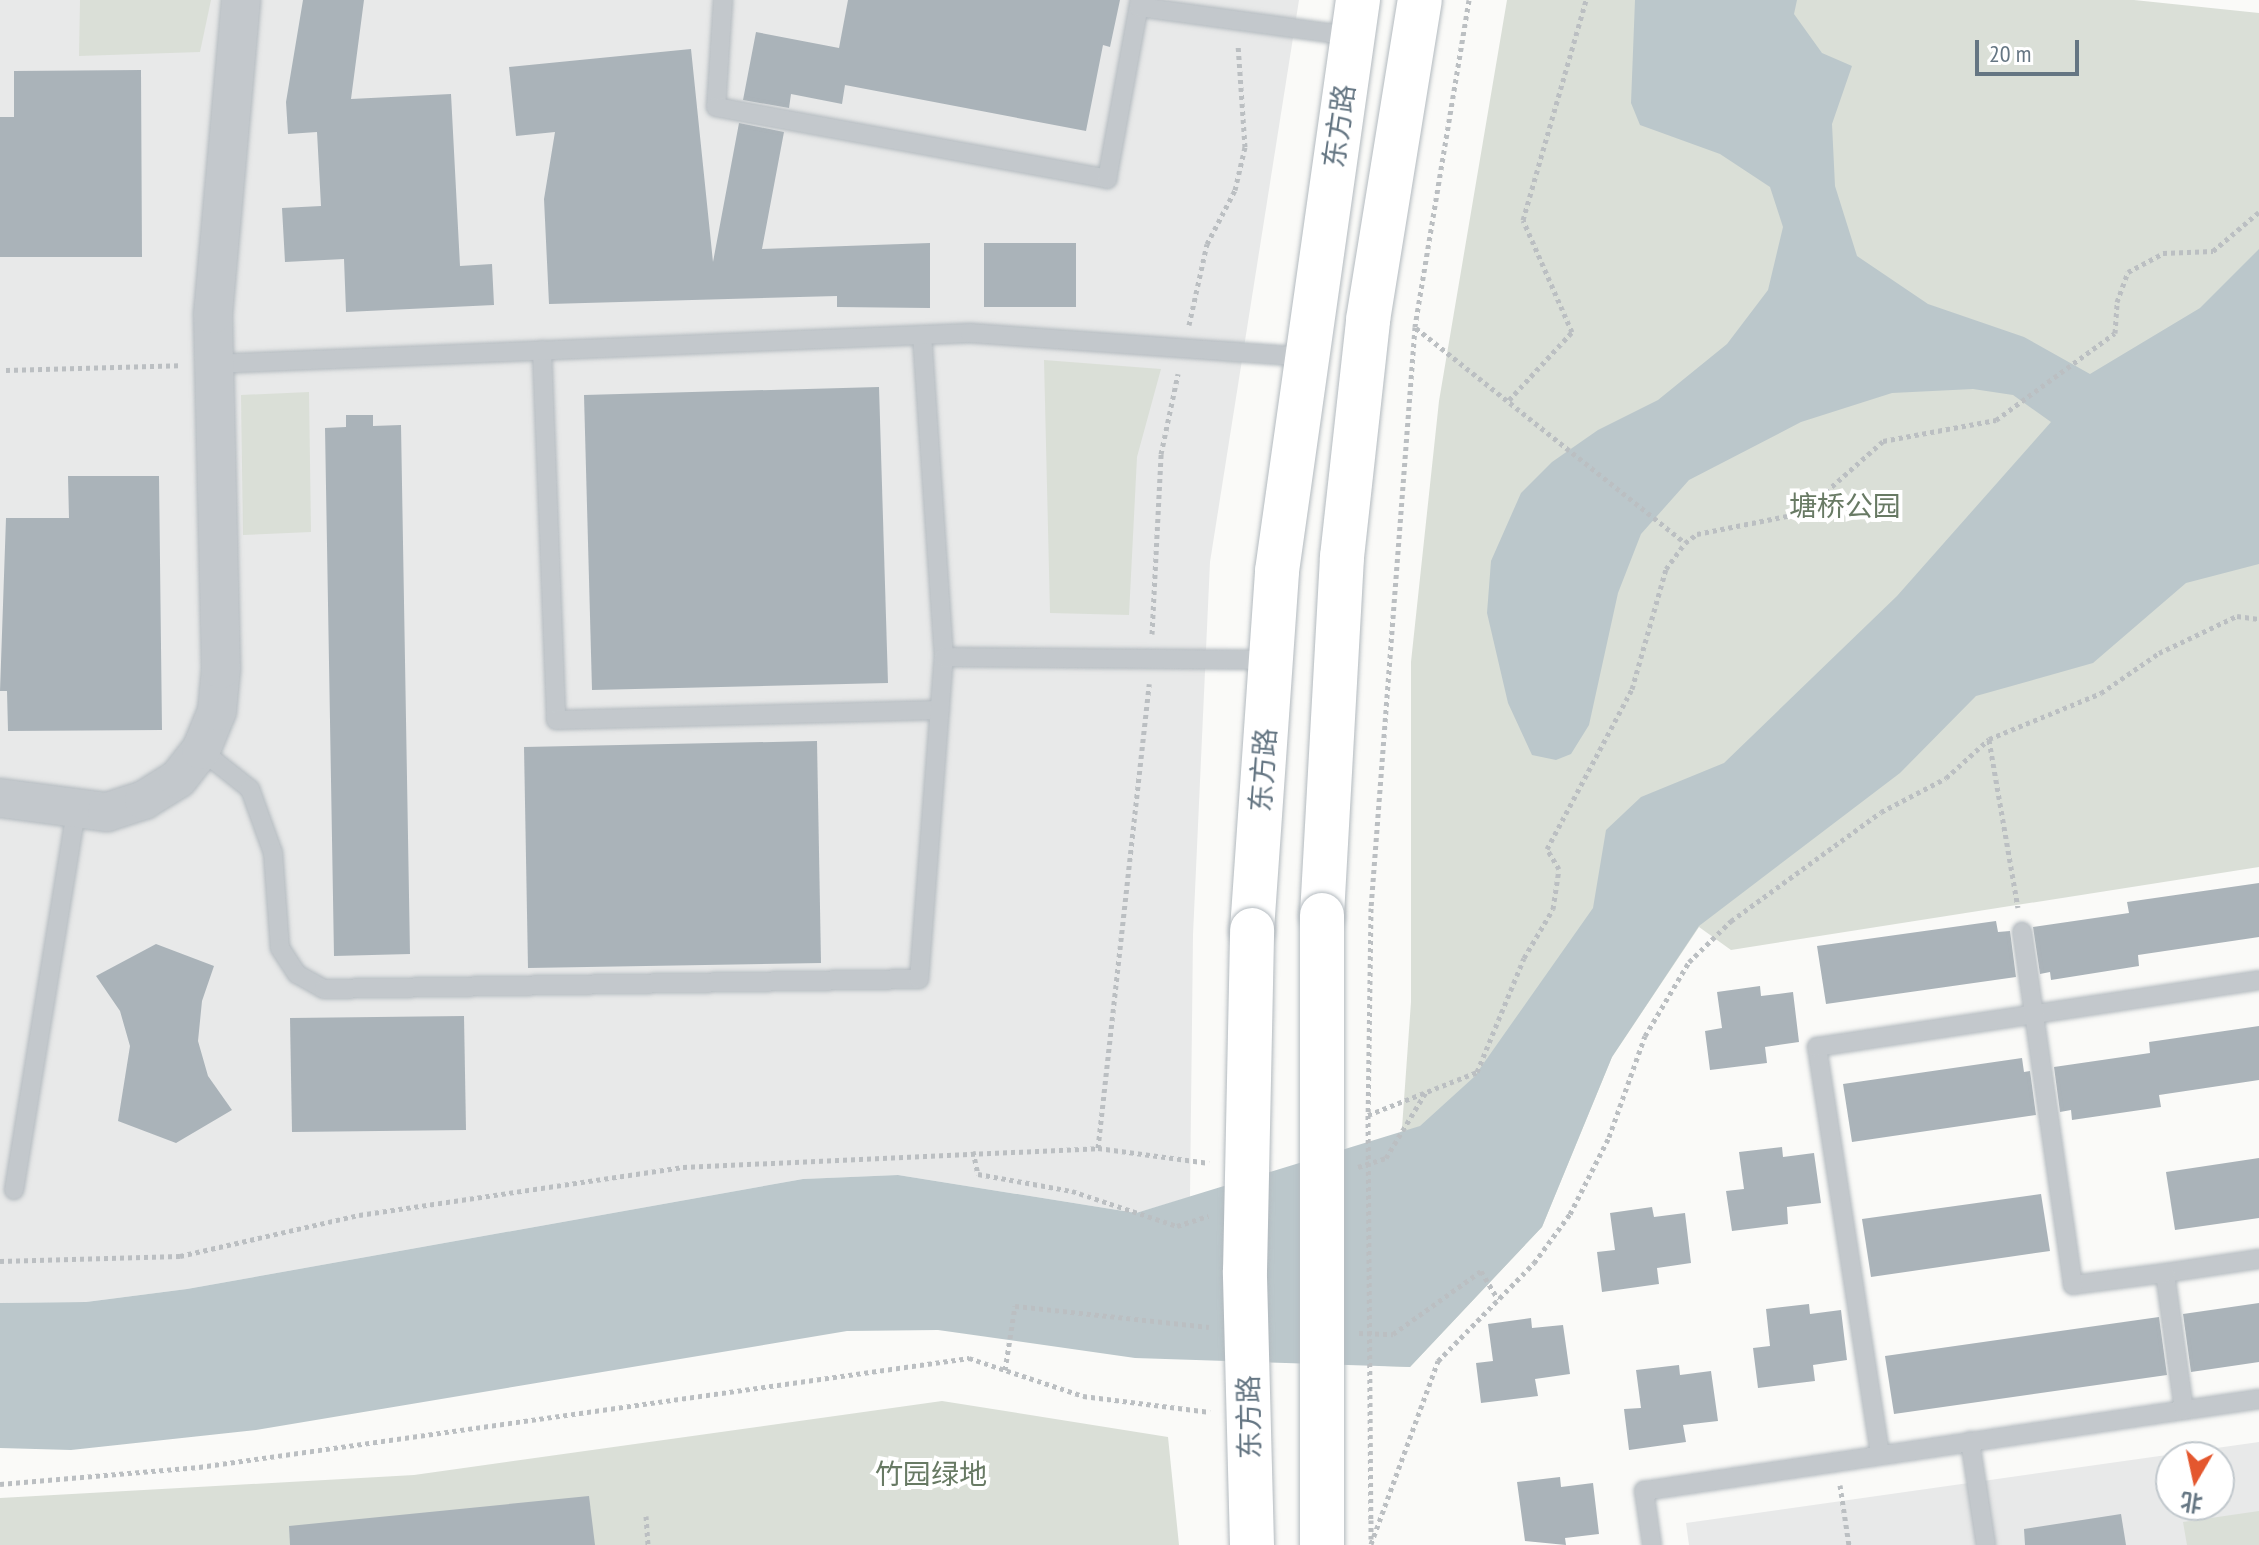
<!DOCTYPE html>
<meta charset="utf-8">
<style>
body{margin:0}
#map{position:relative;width:2259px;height:1545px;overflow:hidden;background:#fafaf8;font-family:"PT Sans Narrow","Noto Sans SC",sans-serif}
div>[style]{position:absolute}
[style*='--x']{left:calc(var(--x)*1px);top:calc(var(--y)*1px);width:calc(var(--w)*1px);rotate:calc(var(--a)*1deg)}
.built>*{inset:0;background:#e8e9e9}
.green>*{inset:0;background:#dadfd7}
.water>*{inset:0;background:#bbc7cb}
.building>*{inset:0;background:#aab3b9}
.path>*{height:5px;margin-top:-2.5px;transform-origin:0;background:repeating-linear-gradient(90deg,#bbbfc2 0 4px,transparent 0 8px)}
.roads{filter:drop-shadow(0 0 2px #b3babf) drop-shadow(0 0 2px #b3babf)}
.lane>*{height:18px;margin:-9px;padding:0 9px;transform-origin:9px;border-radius:9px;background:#c3c8cc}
.street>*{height:38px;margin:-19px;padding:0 19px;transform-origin:19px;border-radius:19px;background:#c3c8cc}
.secondary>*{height:44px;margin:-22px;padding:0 22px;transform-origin:22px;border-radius:22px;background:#fff}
.path-bridge>*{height:5px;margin-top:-2.5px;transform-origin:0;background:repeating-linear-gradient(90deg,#bbbfc2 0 4px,transparent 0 8px)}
.bridges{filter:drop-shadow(0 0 2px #b3babf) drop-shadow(0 0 2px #b3babf)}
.secondary-bridge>*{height:44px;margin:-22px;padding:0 22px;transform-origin:22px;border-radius:22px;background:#fff}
span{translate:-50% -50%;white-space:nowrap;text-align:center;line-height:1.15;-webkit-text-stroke:8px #fff;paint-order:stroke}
.street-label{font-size:28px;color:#657683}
.park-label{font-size:28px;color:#687a64}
.north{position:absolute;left:2155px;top:1441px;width:80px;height:80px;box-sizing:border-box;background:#fff;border:2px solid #c1c8cd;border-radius:50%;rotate:189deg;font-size:22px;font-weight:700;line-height:32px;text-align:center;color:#657683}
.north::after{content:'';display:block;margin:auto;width:28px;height:36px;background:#e4572e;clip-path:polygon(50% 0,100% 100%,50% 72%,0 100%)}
.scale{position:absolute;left:1975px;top:40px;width:104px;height:36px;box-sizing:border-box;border:4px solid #657683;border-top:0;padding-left:10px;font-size:24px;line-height:28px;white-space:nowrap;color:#657683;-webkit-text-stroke:6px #fff;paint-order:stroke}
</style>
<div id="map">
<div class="built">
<div style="clip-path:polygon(0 0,1299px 0,1210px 562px,1193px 935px,1190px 1197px,1136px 1213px,898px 1175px,803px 1179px,187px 1289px,86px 1302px,0 1303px)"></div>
<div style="clip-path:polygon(evenodd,2259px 1442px,2259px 1545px,1689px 1545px,1686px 1523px,2259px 1442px,2171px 1457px,2219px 1457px,2219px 1505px,2171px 1505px,2171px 1457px)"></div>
</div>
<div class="green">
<div style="clip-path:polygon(80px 0,211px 0,200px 52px,79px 56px)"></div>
<div style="clip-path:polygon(1507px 0,2134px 0,2259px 13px,2259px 867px,1731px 950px,1699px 927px,1612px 1057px,1542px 1227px,1410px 1367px,1385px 1366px,1411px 1002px,1411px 662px,1439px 401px)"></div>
<div style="clip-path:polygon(1044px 360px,1161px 369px,1137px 457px,1129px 615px,1050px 613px)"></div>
<div style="clip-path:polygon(309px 392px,311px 532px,243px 535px,241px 395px)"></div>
<div style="clip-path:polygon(942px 1401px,1168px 1437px,1179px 1545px,0 1545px,0 1498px,414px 1475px)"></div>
<div style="clip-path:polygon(2259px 1511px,2259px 1545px,2187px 1545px,2183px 1522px)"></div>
</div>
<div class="water">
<div style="clip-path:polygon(1635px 0,1797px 0,1794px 14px,1822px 53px,1852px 66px,1832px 124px,1835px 186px,1857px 256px,1928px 304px,2024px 337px,2090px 374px,2200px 308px,2259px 249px,2259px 564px,2186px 583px,2093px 663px,1976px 696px,1900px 773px,1699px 926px,1612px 1057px,1542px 1227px,1410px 1367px,1135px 1358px,938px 1330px,847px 1331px,256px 1430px,71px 1450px,0 1448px,0 1303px,86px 1302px,187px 1289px,803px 1179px,898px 1175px,1136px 1213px,1420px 1126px,1474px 1077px,1593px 908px,1606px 830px,1641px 797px,1724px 763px,1897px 596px,2051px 422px,2013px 395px,1973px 389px,1892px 393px,1801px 422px,1689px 480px,1641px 534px,1618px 593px,1589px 725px,1571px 754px,1556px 760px,1532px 755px,1508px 703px,1487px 613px,1491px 561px,1521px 493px,1552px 462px,1598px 430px,1658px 400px,1727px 344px,1768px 290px,1783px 227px,1770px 187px,1720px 154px,1640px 125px,1631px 103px)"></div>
</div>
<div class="building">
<div style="clip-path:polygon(303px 0,364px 0,351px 99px,451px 94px,460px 266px,492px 264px,494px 305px,346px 312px,344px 259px,285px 262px,282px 208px,321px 206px,317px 132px,288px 134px,286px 102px)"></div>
<div style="clip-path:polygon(848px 0,1120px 0,1110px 47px,1103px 45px,1086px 131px,845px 85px,842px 104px,791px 94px,789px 108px,743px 100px,756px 32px,839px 48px)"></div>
<div style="clip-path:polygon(691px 49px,713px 262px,739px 123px,784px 132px,762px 249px,930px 243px,930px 308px,837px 307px,837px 296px,549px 304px,544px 199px,555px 132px,516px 136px,509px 67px)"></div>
<div style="clip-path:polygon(141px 70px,142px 257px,0 257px,0 117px,14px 117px,14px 71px)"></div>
<div style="clip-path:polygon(984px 243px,1076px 243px,1076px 307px,984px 307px)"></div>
<div style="clip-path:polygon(879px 387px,888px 683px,592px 690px,584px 395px)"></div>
<div style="clip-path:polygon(346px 415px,373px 415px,373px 426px,401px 425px,410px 954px,334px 956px,325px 428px,346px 427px)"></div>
<div style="clip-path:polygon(68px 476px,159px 476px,162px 730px,8px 731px,7px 691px,0 691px,6px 518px,69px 518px)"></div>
<div style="clip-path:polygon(817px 741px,821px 963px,528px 968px,524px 747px)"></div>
<div style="clip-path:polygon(2259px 883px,2259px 937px,2138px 955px,2139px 966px,2051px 980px,2050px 972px,2040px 974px,2033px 927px,2129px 913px,2127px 902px)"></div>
<div style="clip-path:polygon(1996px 921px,1998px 932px,2010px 931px,2016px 977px,1826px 1004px,1817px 946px)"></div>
<div style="clip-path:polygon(156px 944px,214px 966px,202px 1001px,198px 1041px,208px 1076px,232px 1110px,176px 1143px,118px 1121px,130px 1046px,120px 1011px,96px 976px)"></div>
<div style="clip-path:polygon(1760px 986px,1761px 996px,1793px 992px,1799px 1042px,1765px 1047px,1767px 1063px,1710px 1070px,1705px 1031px,1722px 1028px,1717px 992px)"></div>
<div style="clip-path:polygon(464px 1016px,466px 1130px,292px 1132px,290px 1018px)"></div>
<div style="clip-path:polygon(2259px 1026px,2259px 1080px,2159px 1095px,2161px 1107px,2072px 1120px,2071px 1110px,2060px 1112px,2054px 1067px,2150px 1053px,2149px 1042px)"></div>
<div style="clip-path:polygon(2022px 1058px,2024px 1072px,2030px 1071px,2036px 1115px,1852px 1142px,1843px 1084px)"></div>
<div style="clip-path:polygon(1782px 1147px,1783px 1157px,1814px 1153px,1821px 1203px,1787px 1207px,1788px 1224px,1732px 1231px,1726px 1191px,1744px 1189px,1739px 1152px)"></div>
<div style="clip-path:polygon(2259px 1158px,2259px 1218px,2175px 1230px,2166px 1172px)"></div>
<div style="clip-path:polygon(2041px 1194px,2050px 1251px,1871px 1277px,1862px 1219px)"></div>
<div style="clip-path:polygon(1652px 1207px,1654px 1217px,1685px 1213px,1691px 1263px,1657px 1268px,1659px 1284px,1602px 1292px,1597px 1252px,1615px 1250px,1610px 1213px)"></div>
<div style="clip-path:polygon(2259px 1303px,2259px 1362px,2191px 1372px,2183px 1314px)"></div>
<div style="clip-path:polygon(1809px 1304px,1810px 1314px,1841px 1310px,1847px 1360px,1813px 1365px,1815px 1381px,1758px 1388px,1753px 1348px,1770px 1346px,1766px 1309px)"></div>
<div style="clip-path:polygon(2159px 1317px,2167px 1375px,1894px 1414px,1885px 1356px)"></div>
<div style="clip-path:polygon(1531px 1318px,1532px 1328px,1563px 1325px,1570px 1374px,1535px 1379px,1538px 1396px,1481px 1403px,1476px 1363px,1493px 1361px,1488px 1324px)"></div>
<div style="clip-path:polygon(1679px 1365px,1680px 1375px,1711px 1371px,1718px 1421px,1683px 1425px,1686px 1442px,1629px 1450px,1624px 1409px,1641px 1408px,1636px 1370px)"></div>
<div style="clip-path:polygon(1560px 1477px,1561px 1487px,1593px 1483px,1599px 1534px,1565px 1538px,1566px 1545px,1525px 1541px,1517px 1482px)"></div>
<div style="clip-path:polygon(589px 1496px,595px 1545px,290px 1545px,289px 1526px)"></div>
<div style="clip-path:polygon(2121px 1514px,2126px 1545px,2025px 1545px,2024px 1529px)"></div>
</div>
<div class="path">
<div style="--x:1469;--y:0;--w:331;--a:99.4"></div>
<div style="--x:1415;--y:327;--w:583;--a:94.33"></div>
<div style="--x:1371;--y:908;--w:207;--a:90.8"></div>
<div style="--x:1368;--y:1115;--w:117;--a:-21.5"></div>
<div style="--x:1477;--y:1072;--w:123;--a:-67.6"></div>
<div style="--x:1524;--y:958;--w:57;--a:-59.4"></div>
<div style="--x:1553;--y:909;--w:40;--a:-81.5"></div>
<div style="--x:1559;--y:869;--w:23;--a:-121"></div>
<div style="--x:1547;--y:849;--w:181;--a:-62"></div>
<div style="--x:1632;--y:689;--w:125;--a:-74.2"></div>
<div style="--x:1666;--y:569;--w:32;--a:-54"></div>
<div style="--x:1685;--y:543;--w:15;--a:-37"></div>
<div style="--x:1697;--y:534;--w:107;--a:-11.3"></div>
<div style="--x:1802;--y:513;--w:108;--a:-41.6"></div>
<div style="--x:1883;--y:441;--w:115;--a:-10.5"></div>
<div style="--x:1996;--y:420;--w:147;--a:-36.2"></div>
<div style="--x:2115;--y:333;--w:31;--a:-86"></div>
<div style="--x:2117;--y:302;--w:32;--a:-70"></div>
<div style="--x:2128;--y:272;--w:40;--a:-28"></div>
<div style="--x:2163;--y:253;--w:50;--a:-2.3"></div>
<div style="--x:2213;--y:251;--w:60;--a:-40.3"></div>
<div style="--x:1189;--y:325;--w:83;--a:-77.5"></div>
<div style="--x:1207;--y:244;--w:61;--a:-62.6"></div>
<div style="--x:1235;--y:190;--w:44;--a:-76.9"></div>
<div style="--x:1245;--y:147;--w:102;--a:-93.9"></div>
<div style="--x:1416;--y:328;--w:344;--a:38.6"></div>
<div style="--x:6;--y:370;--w:174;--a:-1.6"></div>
<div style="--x:1509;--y:400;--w:93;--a:-47.2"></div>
<div style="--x:1572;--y:332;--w:122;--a:-113.6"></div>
<div style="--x:1523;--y:220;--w:229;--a:-74"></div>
<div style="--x:1152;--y:634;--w:180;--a:-87.1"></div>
<div style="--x:1161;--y:454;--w:82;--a:-78"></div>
<div style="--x:1989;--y:740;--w:170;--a:80.2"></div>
<div style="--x:1098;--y:1148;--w:467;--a:-83.7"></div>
<div style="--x:973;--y:1151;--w:24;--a:78"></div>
<div style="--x:978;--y:1174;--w:96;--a:10.3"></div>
<div style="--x:1072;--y:1191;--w:111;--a:18.4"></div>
<div style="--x:1177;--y:1226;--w:33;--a:-18"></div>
<div style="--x:1358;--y:1167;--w:29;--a:-18"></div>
<div style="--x:1386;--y:1158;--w:77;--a:-58.8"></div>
<div style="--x:0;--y:1261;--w:180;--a:-1.6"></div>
<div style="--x:180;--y:1256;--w:184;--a:-12.9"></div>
<div style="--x:359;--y:1215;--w:328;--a:-8.4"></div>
<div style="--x:683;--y:1167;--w:415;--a:-2.6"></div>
<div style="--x:1098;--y:1148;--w:112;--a:7.7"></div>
<div style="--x:1359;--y:1333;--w:34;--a:2"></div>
<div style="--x:1393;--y:1334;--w:108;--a:-35.6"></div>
<div style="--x:1481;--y:1271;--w:33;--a:59"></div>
<div style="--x:1005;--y:1370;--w:65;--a:-81.1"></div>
<div style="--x:1015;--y:1306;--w:195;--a:6.2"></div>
<div style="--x:0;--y:1484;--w:200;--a:-4.9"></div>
<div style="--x:199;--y:1467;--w:778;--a:-8.06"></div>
<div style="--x:969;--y:1358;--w:120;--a:18.4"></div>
<div style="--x:1083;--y:1396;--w:128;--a:7.2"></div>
<div style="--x:1840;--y:1485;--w:61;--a:81.5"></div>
<div style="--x:646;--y:1516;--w:29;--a:86"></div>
<div style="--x:1371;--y:1520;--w:19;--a:90"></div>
<div style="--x:1371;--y:1544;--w:195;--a:-69.9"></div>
<div style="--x:1438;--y:1361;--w:137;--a:-45.6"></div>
<div style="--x:1534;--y:1263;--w:61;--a:-53.7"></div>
<div style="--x:1570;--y:1214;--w:86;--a:-63.1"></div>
<div style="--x:1609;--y:1137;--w:107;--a:-70.4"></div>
<div style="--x:1645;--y:1036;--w:86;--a:-59.3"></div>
<div style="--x:1689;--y:962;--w:59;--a:-44.3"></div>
<div style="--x:1731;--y:921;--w:185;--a:-36"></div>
<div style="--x:1881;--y:812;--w:73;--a:-27.6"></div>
<div style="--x:1946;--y:778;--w:58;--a:-42.2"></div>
<div style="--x:1989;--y:739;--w:121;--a:-22.3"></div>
<div style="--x:2101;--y:693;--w:70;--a:-34.6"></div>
<div style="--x:2159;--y:653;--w:86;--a:-25.4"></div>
<div style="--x:2237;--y:616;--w:22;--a:8"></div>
</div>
<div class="roads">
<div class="lane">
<div style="--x:723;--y:0;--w:107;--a:93.7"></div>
<div style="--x:716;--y:107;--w:398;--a:10.4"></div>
<div style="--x:1107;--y:179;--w:182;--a:-79.6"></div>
<div style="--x:1139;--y:7;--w:215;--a:7.8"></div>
<div style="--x:922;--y:335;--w:323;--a:86.1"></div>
<div style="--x:542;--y:350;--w:370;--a:87.8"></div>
<div style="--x:556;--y:720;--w:384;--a:-1.5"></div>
<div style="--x:213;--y:364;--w:758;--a:-2.35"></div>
<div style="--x:970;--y:333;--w:337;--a:4.1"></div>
<div style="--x:201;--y:750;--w:63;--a:38.5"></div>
<div style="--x:250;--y:789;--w:68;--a:70.2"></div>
<div style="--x:273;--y:853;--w:95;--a:85.8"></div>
<div style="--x:280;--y:948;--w:31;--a:57"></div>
<div style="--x:297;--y:974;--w:31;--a:29"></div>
<div style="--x:324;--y:989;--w:595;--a:-0.96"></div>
<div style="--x:919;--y:979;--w:323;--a:-85.6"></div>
<div style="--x:944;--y:657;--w:327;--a:0.5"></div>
<div style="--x:14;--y:1190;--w:385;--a:-80.7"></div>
<div style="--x:2165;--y:1273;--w:95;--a:-8.5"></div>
<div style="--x:2184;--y:1410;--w:76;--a:-8.3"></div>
<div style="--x:1970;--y:1441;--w:105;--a:81.3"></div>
<div style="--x:1880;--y:1454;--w:412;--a:-98.8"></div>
<div style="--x:1817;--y:1047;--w:447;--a:-8.6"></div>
<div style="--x:1652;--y:1545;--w:55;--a:-98.4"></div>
<div style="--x:1644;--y:1491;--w:546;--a:-8.53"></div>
<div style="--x:2184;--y:1410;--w:138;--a:-97.9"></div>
<div style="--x:2165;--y:1273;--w:93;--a:172.6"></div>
<div style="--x:2073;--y:1285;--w:357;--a:-98.2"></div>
</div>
<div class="street">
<div style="--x:0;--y:798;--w:108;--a:7.5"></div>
<div style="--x:107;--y:812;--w:39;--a:-18"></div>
<div style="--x:144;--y:800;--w:40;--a:-32"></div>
<div style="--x:178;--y:779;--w:37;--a:-52"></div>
<div style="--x:201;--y:750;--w:42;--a:-67.7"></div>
<div style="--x:217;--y:711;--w:42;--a:-84.6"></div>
<div style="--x:221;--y:669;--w:355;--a:-91.3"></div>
<div style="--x:213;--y:314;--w:315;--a:-84.9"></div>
</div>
<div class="secondary">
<div style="--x:1322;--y:915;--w:359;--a:-86.8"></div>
<div style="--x:1342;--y:557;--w:238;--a:-83.7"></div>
<div style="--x:1368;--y:320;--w:324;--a:-80.8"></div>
<div style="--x:1252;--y:930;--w:360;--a:-86"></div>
<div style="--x:1277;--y:571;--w:577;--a:-81.93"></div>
</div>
</div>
<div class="path-bridge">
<div style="--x:1368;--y:1115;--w:405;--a:89.6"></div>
</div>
<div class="bridges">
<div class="secondary-bridge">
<div style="--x:1252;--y:1545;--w:274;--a:-91.5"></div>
<div style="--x:1245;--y:1271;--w:341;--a:-88.8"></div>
<div style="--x:1322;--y:1545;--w:630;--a:-90"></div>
</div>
</div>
<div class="street-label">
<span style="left:1339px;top:126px;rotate:-82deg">东方路</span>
<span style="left:1263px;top:770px;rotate:-86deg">东方路</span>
<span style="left:1249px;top:1417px;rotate:-91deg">东方路</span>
</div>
<div class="park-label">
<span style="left:1845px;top:506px">塘桥公园</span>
<span style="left:931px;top:1474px">竹园绿地</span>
</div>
<div class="north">北</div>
<div class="scale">20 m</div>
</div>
